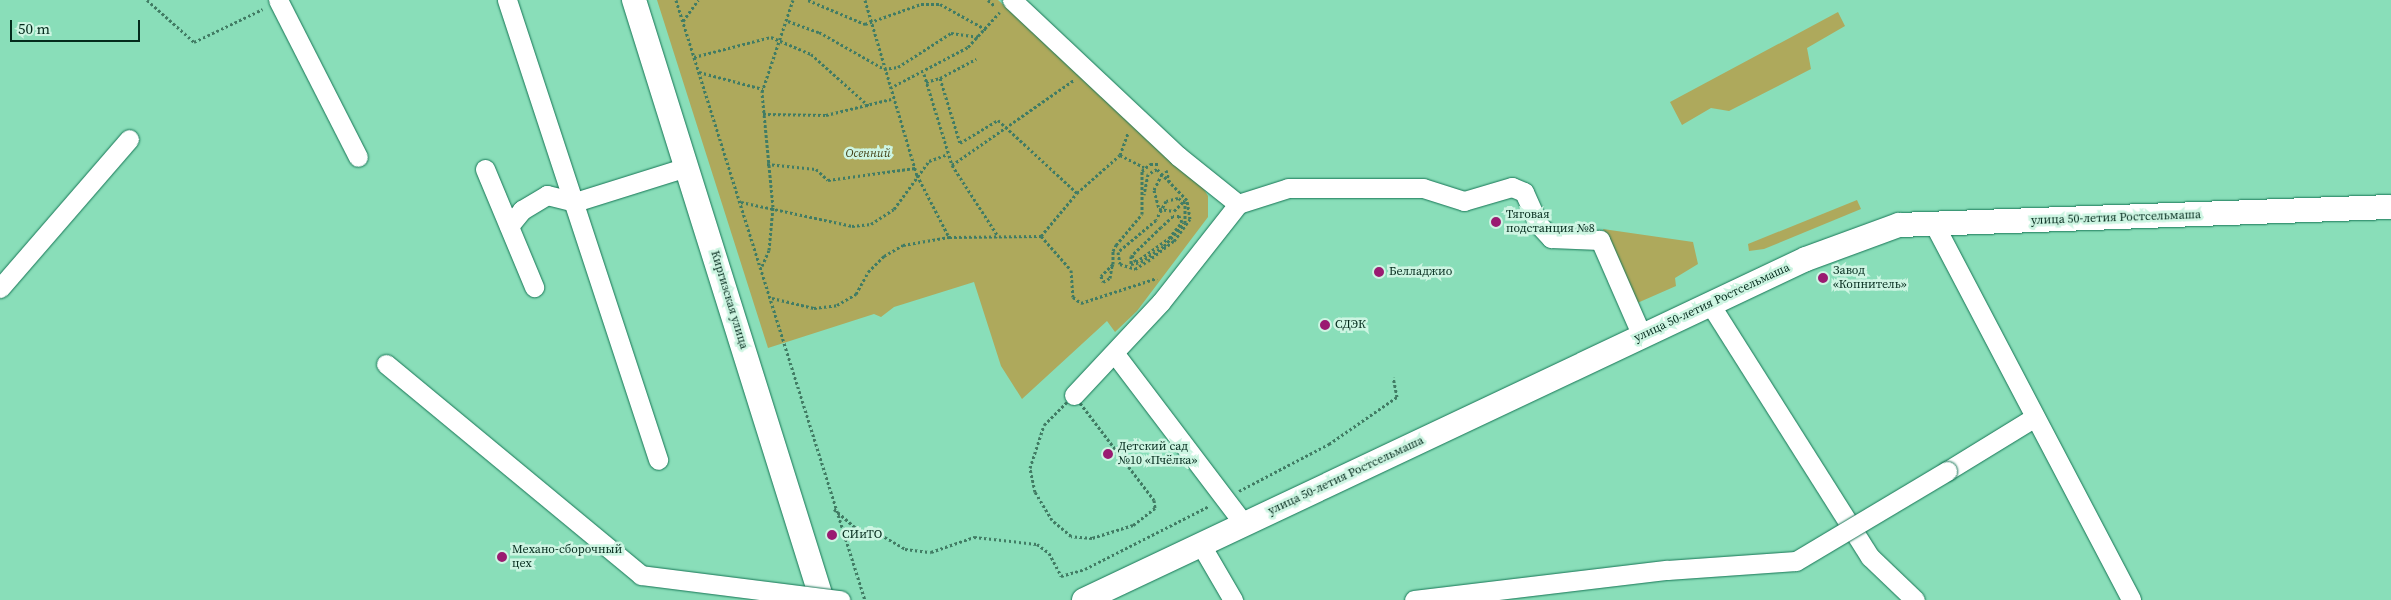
<!DOCTYPE html>
<meta charset="utf-8">
<style>
body{margin:0}
#map{position:relative;width:2391px;height:600px;overflow:hidden;background:#89deb9;font-family:"Source Serif 4",serif}
div>[style]{position:absolute}
[style*='--x']{left:calc(var(--x)*1px);top:calc(var(--y)*1px);width:calc(var(--w)*1px);rotate:calc(var(--a)*1deg)}
.green>*{inset:0;background:#aea95c}
.path>*{height:3px;margin-top:-1.5px;transform-origin:0;background:repeating-linear-gradient(90deg,#417c64 0 2.5px,transparent 0 5px)}
.roads{filter:drop-shadow(0 0 1px #167555) drop-shadow(0 0 1px #167555)}
.minor>*{height:19px;margin:-9.5px;padding:0 9.5px;transform-origin:9.5px;border-radius:9.5px;background:#fff}
.major>*{height:24px;margin:-12px;padding:0 12px;transform-origin:12px;border-radius:12px;background:#fff}
.bridges{filter:drop-shadow(0 0 1px #167555) drop-shadow(0 0 1px #167555)}
.minor-bridge>*{height:19px;margin:-9.5px;padding:0 9.5px;transform-origin:9.5px;border-radius:9.5px;background:#fff}
.dots>*{width:14px;height:14px;translate:-50% -50%;box-sizing:border-box;border:2px solid #cdf5e2;border-radius:50%}
span{translate:-50% -50%;white-space:nowrap;text-align:center;line-height:1.15;-webkit-text-stroke:5px #cdf5e2;paint-order:stroke}
.park-label{font-size:12px;color:#423e14;font-style:italic}
.poi-label{font-size:12px;color:#042a1c}
.left{translate:0 -50%;text-align:left}
.street-label{font-size:12px;color:#042a1c}
.scale{position:absolute;left:10px;top:20px;width:130px;height:22px;box-sizing:border-box;border:2px solid #042a1c;border-top:0;padding-left:6px;font-size:15px;line-height:18px;white-space:nowrap;color:#042a1c;-webkit-text-stroke:4px #cdf5e2;paint-order:stroke}
</style>
<div id="map">
<div class="green">
<div style="clip-path:polygon(657px 0,998px 0,1200px 183px,1208px 196px,1208px 217px,1137px 311px,1115px 332px,1107px 321px,1022px 399px,1001px 366px,974px 282px,894px 307px,881px 317px,874px 314px,768px 348px)"></div>
<div style="clip-path:polygon(1838px 12px,1845px 26px,1807px 48px,1811px 69px,1729px 111px,1711px 108px,1682px 125px,1670px 102px)"></div>
<div style="clip-path:polygon(1857px 200px,1861px 209px,1764px 249px,1749px 251px,1748px 244px)"></div>
<div style="clip-path:polygon(1603px 229px,1693px 242px,1698px 264px,1675px 278px,1676px 286px,1635px 304px)"></div>
</div>
<div class="path">
<div style="--x:147;--y:0;--w:63;--a:41.8"></div>
<div style="--x:194;--y:42;--w:76;--a:-25.6"></div>
<div style="--x:676;--y:0;--w:629;--a:72.52"></div>
<div style="--x:808;--y:0;--w:62;--a:22.8"></div>
<div style="--x:865;--y:24;--w:59;--a:-19.7"></div>
<div style="--x:921;--y:4;--w:19;--a:0"></div>
<div style="--x:940;--y:4;--w:54;--a:29"></div>
<div style="--x:865;--y:0;--w:183;--a:73.5"></div>
<div style="--x:917;--y:175;--w:70;--a:62.7"></div>
<div style="--x:988;--y:0;--w:9;--a:41"></div>
<div style="--x:683;--y:21;--w:26;--a:-54"></div>
<div style="--x:788;--y:21;--w:33;--a:20"></div>
<div style="--x:819;--y:32;--w:75;--a:29.6"></div>
<div style="--x:884;--y:69;--w:14;--a:-8"></div>
<div style="--x:898;--y:67;--w:63;--a:-32.7"></div>
<div style="--x:951;--y:33;--w:30;--a:8"></div>
<div style="--x:694;--y:57;--w:80;--a:-14.6"></div>
<div style="--x:771;--y:37;--w:43;--a:23"></div>
<div style="--x:811;--y:54;--w:78;--a:41.9"></div>
<div style="--x:699;--y:72;--w:66;--a:14.9"></div>
<div style="--x:924;--y:74;--w:95;--a:72.9"></div>
<div style="--x:952;--y:165;--w:85;--a:57.1"></div>
<div style="--x:940;--y:78;--w:41;--a:-27.8"></div>
<div style="--x:926;--y:82;--w:15;--a:-16"></div>
<div style="--x:940;--y:78;--w:68;--a:72.9"></div>
<div style="--x:960;--y:143;--w:44;--a:-31.2"></div>
<div style="--x:998;--y:120;--w:108;--a:42.7"></div>
<div style="--x:890;--y:88;--w:88;--a:-27.7"></div>
<div style="--x:968;--y:47;--w:47;--a:-47.6"></div>
<div style="--x:763;--y:114;--w:63;--a:0.9"></div>
<div style="--x:826;--y:115;--w:67;--a:-13.8"></div>
<div style="--x:1120;--y:155;--w:27;--a:27"></div>
<div style="--x:767;--y:164;--w:49;--a:5.8"></div>
<div style="--x:816;--y:169;--w:16;--a:43"></div>
<div style="--x:828;--y:180;--w:88;--a:-7.9"></div>
<div style="--x:952;--y:165;--w:149;--a:-34.9"></div>
<div style="--x:1166;--y:170;--w:14;--a:73"></div>
<div style="--x:1162;--y:174;--w:18;--a:117"></div>
<div style="--x:1154;--y:190;--w:20;--a:75"></div>
<div style="--x:1159;--y:209;--w:15;--a:8"></div>
<div style="--x:1174;--y:211;--w:14;--a:-45"></div>
<div style="--x:741;--y:202;--w:114;--a:12.2"></div>
<div style="--x:852;--y:226;--w:19;--a:-6"></div>
<div style="--x:871;--y:224;--w:27;--a:-33"></div>
<div style="--x:894;--y:209;--w:59;--a:-53.9"></div>
<div style="--x:929;--y:161;--w:20;--a:-20"></div>
<div style="--x:1041;--y:236;--w:56;--a:-50.1"></div>
<div style="--x:1077;--y:193;--w:57;--a:-41.5"></div>
<div style="--x:1120;--y:155;--w:23;--a:-70"></div>
<div style="--x:1132;--y:255;--w:8;--a:60"></div>
<div style="--x:1136;--y:262;--w:41;--a:-36"></div>
<div style="--x:1169;--y:238;--w:21;--a:-51"></div>
<div style="--x:1182;--y:222;--w:7;--a:-117"></div>
<div style="--x:1179;--y:216;--w:6;--a:180"></div>
<div style="--x:1173;--y:216;--w:16;--a:137"></div>
<div style="--x:1161;--y:227;--w:6;--a:135"></div>
<div style="--x:1157;--y:231;--w:35;--a:136"></div>
<div style="--x:1132;--y:255;--w:1;--a:135"></div>
<div style="--x:1131;--y:256;--w:8;--a:90"></div>
<div style="--x:1131;--y:264;--w:10;--a:-11"></div>
<div style="--x:1141;--y:262;--w:28;--a:-35"></div>
<div style="--x:1164;--y:246;--w:31;--a:-48"></div>
<div style="--x:1185;--y:223;--w:21;--a:-90"></div>
<div style="--x:1185;--y:202;--w:8;--a:-150"></div>
<div style="--x:1178;--y:198;--w:12;--a:166"></div>
<div style="--x:1166;--y:201;--w:21;--a:118"></div>
<div style="--x:1156;--y:220;--w:50;--a:139.9"></div>
<div style="--x:1118;--y:252;--w:12;--a:81"></div>
<div style="--x:1120;--y:264;--w:16;--a:18"></div>
<div style="--x:1135;--y:269;--w:15;--a:-32"></div>
<div style="--x:1148;--y:261;--w:33;--a:-38"></div>
<div style="--x:1174;--y:241;--w:27;--a:-54"></div>
<div style="--x:1190;--y:219;--w:19;--a:-99"></div>
<div style="--x:1187;--y:200;--w:43;--a:-134.1"></div>
<div style="--x:1157;--y:169;--w:10;--a:151"></div>
<div style="--x:1148;--y:174;--w:21;--a:101"></div>
<div style="--x:1113;--y:264;--w:17;--a:135"></div>
<div style="--x:1101;--y:276;--w:6;--a:72"></div>
<div style="--x:1103;--y:282;--w:8;--a:-30"></div>
<div style="--x:1110;--y:278;--w:12;--a:-81"></div>
<div style="--x:1112;--y:266;--w:2;--a:-63"></div>
<div style="--x:1113;--y:264;--w:13;--a:-90"></div>
<div style="--x:1113;--y:251;--w:7;--a:-63"></div>
<div style="--x:1116;--y:245;--w:40;--a:-50"></div>
<div style="--x:1142;--y:214;--w:43;--a:-90"></div>
<div style="--x:1142;--y:171;--w:11;--a:-41"></div>
<div style="--x:1150;--y:164;--w:9;--a:0"></div>
<div style="--x:762;--y:266;--w:17;--a:-66"></div>
<div style="--x:769;--y:250;--w:43;--a:-84.7"></div>
<div style="--x:773;--y:207;--w:116;--a:-95.5"></div>
<div style="--x:762;--y:92;--w:97;--a:-71.4"></div>
<div style="--x:772;--y:298;--w:43;--a:13.4"></div>
<div style="--x:814;--y:308;--w:23;--a:-7"></div>
<div style="--x:837;--y:305;--w:22;--a:-30"></div>
<div style="--x:856;--y:294;--w:25;--a:-61"></div>
<div style="--x:868;--y:272;--w:23;--a:-45"></div>
<div style="--x:884;--y:256;--w:22;--a:-30"></div>
<div style="--x:903;--y:245;--w:47;--a:-9.9"></div>
<div style="--x:949;--y:237;--w:92;--a:-0.6"></div>
<div style="--x:1041;--y:236;--w:45;--a:48.6"></div>
<div style="--x:1071;--y:270;--w:27;--a:86"></div>
<div style="--x:1073;--y:297;--w:10;--a:37"></div>
<div style="--x:1081;--y:303;--w:80;--a:-18.2"></div>
<div style="--x:1074;--y:395;--w:132;--a:52.7"></div>
<div style="--x:1154;--y:500;--w:8;--a:83"></div>
<div style="--x:1155;--y:508;--w:28;--a:142"></div>
<div style="--x:1133;--y:525;--w:43;--a:162.4"></div>
<div style="--x:1092;--y:538;--w:21;--a:-175"></div>
<div style="--x:1071;--y:536;--w:25;--a:-140"></div>
<div style="--x:1052;--y:520;--w:33;--a:-121"></div>
<div style="--x:1035;--y:492;--w:25;--a:-102"></div>
<div style="--x:1030;--y:468;--w:45;--a:-72"></div>
<div style="--x:1044;--y:425;--w:42;--a:-45"></div>
<div style="--x:1239;--y:491;--w:102;--a:-27.6"></div>
<div style="--x:1329;--y:444;--w:83;--a:-34.7"></div>
<div style="--x:1397;--y:397;--w:20;--a:-101"></div>
<div style="--x:834;--y:509;--w:32;--a:41"></div>
<div style="--x:858;--y:530;--w:18;--a:6"></div>
<div style="--x:876;--y:532;--w:34;--a:30"></div>
<div style="--x:905;--y:549;--w:26;--a:7"></div>
<div style="--x:931;--y:552;--w:46;--a:-19.2"></div>
<div style="--x:974;--y:537;--w:63;--a:6.3"></div>
<div style="--x:1037;--y:544;--w:15;--a:37"></div>
<div style="--x:1049;--y:553;--w:26;--a:62"></div>
<div style="--x:1061;--y:576;--w:25;--a:-16"></div>
<div style="--x:1085;--y:569;--w:139;--a:-26.9"></div>
</div>
<div class="roads">
<div class="minor">
<div style="--x:278;--y:0;--w:176;--a:63"></div>
<div style="--x:507;--y:0;--w:484;--a:71.8"></div>
<div style="--x:1012;--y:0;--w:228;--a:43.2"></div>
<div style="--x:1178;--y:156;--w:77;--a:38.7"></div>
<div style="--x:1238;--y:204;--w:52;--a:-17.7"></div>
<div style="--x:1288;--y:188;--w:135;--a:0"></div>
<div style="--x:1423;--y:188;--w:43;--a:17.6"></div>
<div style="--x:1464;--y:201;--w:50;--a:-16.3"></div>
<div style="--x:1512;--y:187;--w:13;--a:23"></div>
<div style="--x:1524;--y:192;--w:36;--a:66"></div>
<div style="--x:1539;--y:225;--w:18;--a:47"></div>
<div style="--x:1551;--y:238;--w:49;--a:2.3"></div>
<div style="--x:1600;--y:240;--w:105;--a:66.4"></div>
<div style="--x:485;--y:169;--w:128;--a:67.4"></div>
<div style="--x:1934;--y:224;--w:424;--a:62.3"></div>
<div style="--x:509;--y:226;--w:21;--a:-51"></div>
<div style="--x:522;--y:210;--w:29;--a:-31"></div>
<div style="--x:547;--y:195;--w:29;--a:14"></div>
<div style="--x:575;--y:202;--w:117;--a:-17.4"></div>
<div style="--x:0;--y:288;--w:197;--a:-49.1"></div>
<div style="--x:1710;--y:304;--w:299;--a:57.7"></div>
<div style="--x:1870;--y:557;--w:62;--a:43.7"></div>
<div style="--x:1115;--y:354;--w:213;--a:52.8"></div>
<div style="--x:1074;--y:395;--w:127;--a:-46.9"></div>
<div style="--x:1161;--y:302;--w:125;--a:-51.8"></div>
<div style="--x:1947;--y:471;--w:103;--a:-31.5"></div>
<div style="--x:1201;--y:545;--w:64;--a:59.8"></div>
</div>
<div class="major">
<div style="--x:634;--y:0;--w:629;--a:72.6"></div>
<div style="--x:1084;--y:600;--w:798;--a:-25.28"></div>
<div style="--x:1806;--y:259;--w:99;--a:-20.1"></div>
<div style="--x:1899;--y:225;--w:492;--a:-2.1"></div>
</div>
</div>
<div class="bridges">
<div class="minor-bridge">
<div style="--x:386;--y:364;--w:331;--a:39.6"></div>
<div style="--x:641;--y:575;--w:201;--a:7.2"></div>
<div style="--x:1414;--y:600;--w:255;--a:-6.8"></div>
<div style="--x:1667;--y:570;--w:129;--a:-4"></div>
<div style="--x:1796;--y:561;--w:176;--a:-30.8"></div>
</div>
</div>
<div class="dots">
<div style="left:1496px;top:222px;background:#9a1b71"></div>
<div style="left:1379px;top:272px;background:#9a1b71"></div>
<div style="left:1823px;top:278px;background:#9a1b71"></div>
<div style="left:1325px;top:325px;background:#9a1b71"></div>
<div style="left:1108px;top:454px;background:#9a1b71"></div>
<div style="left:832px;top:535px;background:#9a1b71"></div>
<div style="left:502px;top:557px;background:#9a1b71"></div>
</div>
<div class="park-label">
<span style="left:868px;top:154px">Осенний</span>
</div>
<div class="poi-label">
<span class="left" style="left:1506px;top:222px">Тяговая<br>подстанция №8</span>
<span class="left" style="left:1833px;top:278px">Завод<br>«Копнитель»</span>
<span class="left" style="left:1389px;top:272px">Белладжио</span>
<span class="left" style="left:1335px;top:325px">СДЭК</span>
<span class="left" style="left:1118px;top:454px">Детский сад<br>№10 «Пчёлка»</span>
<span class="left" style="left:842px;top:535px">СИиТО</span>
<span class="left" style="left:512px;top:557px">Механо-сборочный<br>цех</span>
</div>
<div class="street-label">
<span style="left:2116px;top:218px;rotate:-2deg">улица 50-летия Ростсельмаша</span>
<span style="left:729px;top:300px;rotate:73deg">Киргизская улица</span>
<span style="left:1712px;top:303px;rotate:-25deg">улица 50-летия Ростсельмаша</span>
<span style="left:1346px;top:476px;rotate:-25deg">улица 50-летия Ростсельмаша</span>
</div>
<div class="scale">50 m</div>
</div>
